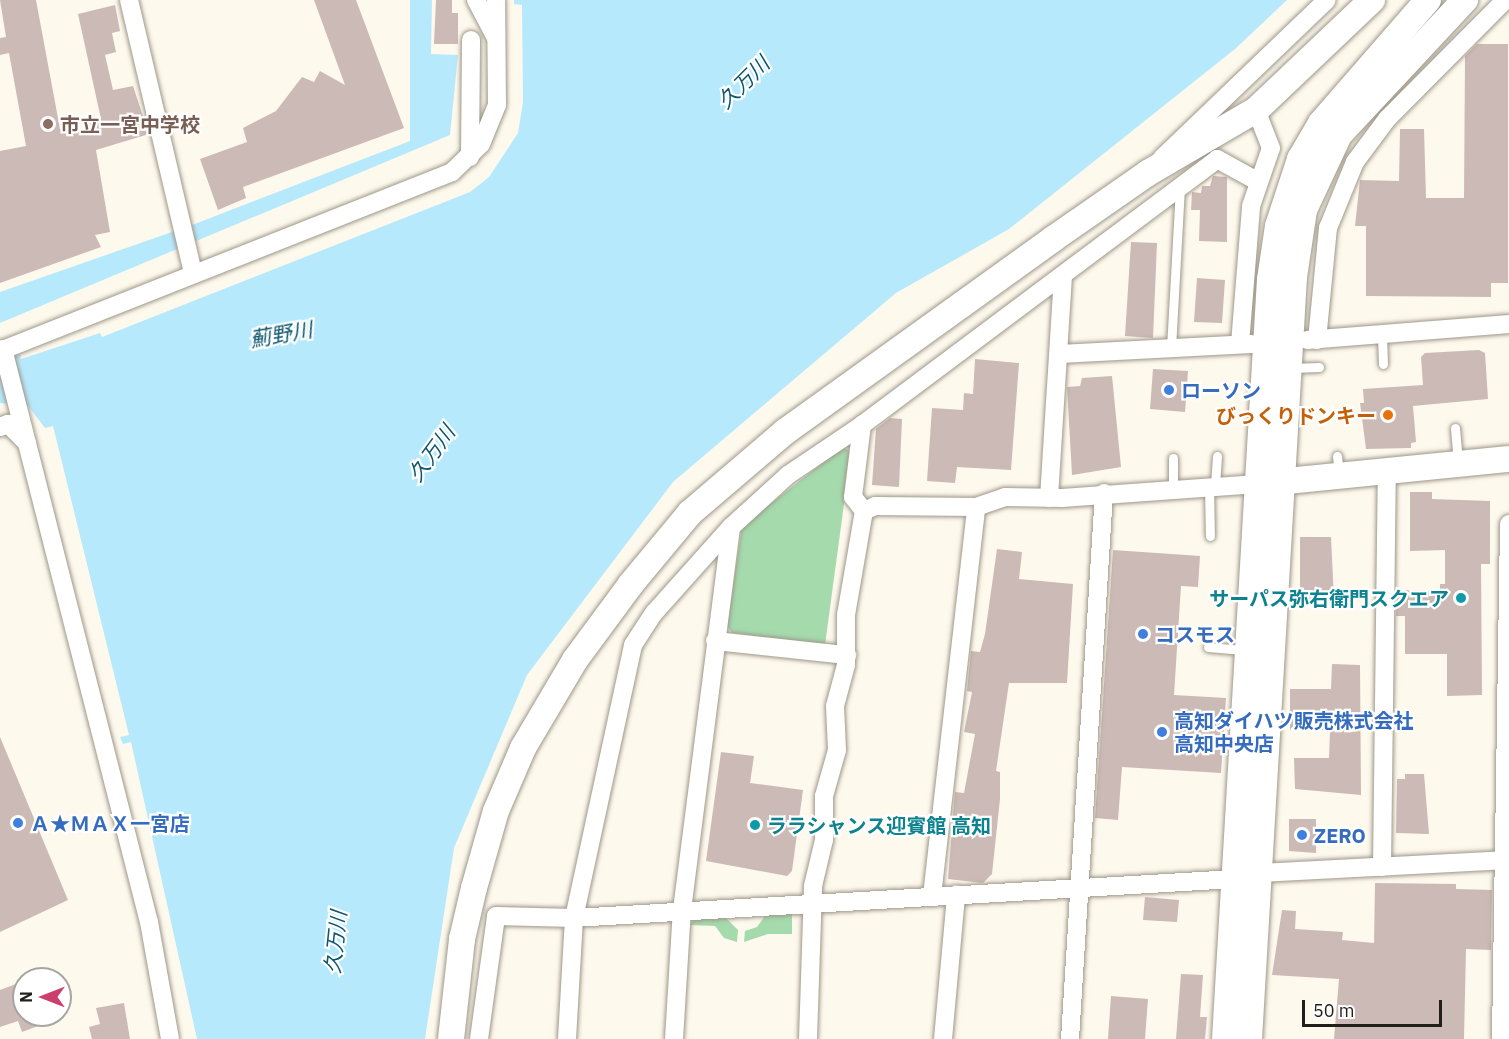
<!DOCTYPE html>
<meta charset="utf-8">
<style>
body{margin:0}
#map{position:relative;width:1509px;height:1039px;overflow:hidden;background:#fef9ed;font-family:"IBM Plex Sans","Noto Sans JP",sans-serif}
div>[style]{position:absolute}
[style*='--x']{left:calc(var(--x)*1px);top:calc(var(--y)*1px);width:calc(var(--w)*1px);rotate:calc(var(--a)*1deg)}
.green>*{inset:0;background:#a5daad}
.water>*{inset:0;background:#b7e9fd}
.building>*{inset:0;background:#ccbab6}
.roads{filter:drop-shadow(0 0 2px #9d9789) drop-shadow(0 0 2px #9d9789)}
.lane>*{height:9px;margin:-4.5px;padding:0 4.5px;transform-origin:4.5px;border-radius:4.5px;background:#fff}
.street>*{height:18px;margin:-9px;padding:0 9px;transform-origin:9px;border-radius:9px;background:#fff}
.secondary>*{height:26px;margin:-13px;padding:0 13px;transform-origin:13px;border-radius:13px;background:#fff}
.dots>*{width:16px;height:16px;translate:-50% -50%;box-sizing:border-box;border:3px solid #fff;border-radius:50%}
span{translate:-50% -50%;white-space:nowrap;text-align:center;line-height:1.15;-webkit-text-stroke:4.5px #fff;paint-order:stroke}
.education-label{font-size:20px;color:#785e54;font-weight:700}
.left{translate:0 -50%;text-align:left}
.shop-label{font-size:20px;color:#366cbe;font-weight:700}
.food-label{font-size:20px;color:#c56008;font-weight:700}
.right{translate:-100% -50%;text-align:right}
.culture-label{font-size:20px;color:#0d838f;font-weight:700}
.water-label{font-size:21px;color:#0c576e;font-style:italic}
.north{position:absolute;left:12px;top:967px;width:60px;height:60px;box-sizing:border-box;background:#fff;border:2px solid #a7a5a3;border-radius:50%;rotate:270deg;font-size:16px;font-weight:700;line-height:24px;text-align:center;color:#221f1a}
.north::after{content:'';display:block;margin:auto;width:21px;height:27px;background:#cc3f6d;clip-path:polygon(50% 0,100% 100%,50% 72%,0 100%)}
.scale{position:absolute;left:1302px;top:1000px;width:140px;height:27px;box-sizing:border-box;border:3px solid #221f1a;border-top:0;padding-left:8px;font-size:18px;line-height:21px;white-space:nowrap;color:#221f1a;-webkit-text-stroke:4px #fff;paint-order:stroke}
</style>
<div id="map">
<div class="green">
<div style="clip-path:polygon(843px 447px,851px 452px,825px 645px,732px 633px,727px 626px,742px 526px)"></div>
<div style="clip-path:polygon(792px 912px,792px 934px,768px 934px,744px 942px,745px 931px,757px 927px,767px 913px)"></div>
<div style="clip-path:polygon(724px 916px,738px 930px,737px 942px,724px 938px,715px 926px,690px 925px,697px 917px)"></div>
</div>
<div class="water">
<div style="clip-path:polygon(410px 0,432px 0,431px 54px,458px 55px,450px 135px,0 323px,0 292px,192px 225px,410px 141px)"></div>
<div style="clip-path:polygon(514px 0,1287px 0,1235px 49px,1009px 229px,896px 293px,673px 482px,527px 675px,454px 848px,425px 1039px,197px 1039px,131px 742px,123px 744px,120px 737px,129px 735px,53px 426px,45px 428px,28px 406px,0 403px,0 366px,20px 354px,21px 359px,100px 333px,102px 337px,470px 192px,489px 177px,518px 133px,523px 102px,522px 5px,514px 4px)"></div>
</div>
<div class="building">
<div style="clip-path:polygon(0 0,36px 0,60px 129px,90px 131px,88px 122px,101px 119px,78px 14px,115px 5px,120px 31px,112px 33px,116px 52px,105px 55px,113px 90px,133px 86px,149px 134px,96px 150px,110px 232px,95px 235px,101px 247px,0 283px,0 151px,26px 146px,9px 53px,0 55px,0 38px,6px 37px)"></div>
<div style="clip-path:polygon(314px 0,356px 0,404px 128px,243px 187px,246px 198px,218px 210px,200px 159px,247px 142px,243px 128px,276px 111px,302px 77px,314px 82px,320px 71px,345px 85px)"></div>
<div style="clip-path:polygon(436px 0,452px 0,452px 13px,458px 13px,458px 44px,434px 44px)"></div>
<div style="clip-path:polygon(1477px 44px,1508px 44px,1508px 283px,1491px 283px,1491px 297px,1366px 296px,1366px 226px,1355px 226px,1360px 180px,1399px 181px,1400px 129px,1424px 129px,1426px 198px,1464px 198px,1465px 56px)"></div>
<div style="clip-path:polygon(1213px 176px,1227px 177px,1227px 242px,1199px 241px,1200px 210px,1191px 210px,1192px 192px,1201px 193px,1202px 186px,1210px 186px)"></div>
<div style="clip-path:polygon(1131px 242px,1157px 243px,1153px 338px,1125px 336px)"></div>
<div style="clip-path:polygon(1197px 278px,1225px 280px,1222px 323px,1194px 322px)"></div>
<div style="clip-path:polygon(1479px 350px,1485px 353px,1488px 399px,1413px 406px,1416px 442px,1411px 443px,1411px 448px,1366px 449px,1360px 403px,1364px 403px,1363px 389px,1423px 385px,1421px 357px,1425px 353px)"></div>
<div style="clip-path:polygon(975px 359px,1019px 363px,1011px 470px,957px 467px,955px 483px,927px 481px,932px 408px,963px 410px,964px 393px,973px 394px)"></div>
<div style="clip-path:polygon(1153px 369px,1188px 371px,1185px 412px,1150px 409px)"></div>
<div style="clip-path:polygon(1112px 376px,1121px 467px,1072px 475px,1067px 387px,1080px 386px,1082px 378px)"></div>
<div style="clip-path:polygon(890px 418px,902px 419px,899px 487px,872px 485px,876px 429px)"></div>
<div style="clip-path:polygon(1410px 492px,1432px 492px,1432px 499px,1490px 501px,1490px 564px,1481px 564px,1482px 695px,1447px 696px,1447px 654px,1405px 654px,1405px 616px,1396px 616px,1397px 590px,1440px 591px,1440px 584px,1445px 584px,1445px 550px,1410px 551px)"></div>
<div style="clip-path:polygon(1300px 537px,1331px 537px,1334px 600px,1300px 599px)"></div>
<div style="clip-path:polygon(997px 549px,1022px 552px,1019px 579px,1073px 584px,1067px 683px,1009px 683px,996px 771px,1000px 772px,1000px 799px,992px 874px,983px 883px,948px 879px,955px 792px,964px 793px,975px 734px,964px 732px,972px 692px,967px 691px,971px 651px,980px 652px,985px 634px)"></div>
<div style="clip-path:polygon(1113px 550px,1200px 556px,1198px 587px,1181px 586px,1174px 695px,1226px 698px,1221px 773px,1122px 767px,1118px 820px,1095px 818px)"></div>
<div style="clip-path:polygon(1332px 664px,1360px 665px,1361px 795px,1295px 789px,1294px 758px,1329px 758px,1330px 730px,1290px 730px,1290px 689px,1331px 689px)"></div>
<div style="clip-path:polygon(0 737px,68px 900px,0 932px)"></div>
<div style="clip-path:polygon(721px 752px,754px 756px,750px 783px,803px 790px,792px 871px,787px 876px,706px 861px)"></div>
<div style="clip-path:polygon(1405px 774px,1424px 774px,1429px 834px,1396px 833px,1397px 779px,1405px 779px)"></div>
<div style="clip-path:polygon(1289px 819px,1316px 819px,1316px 853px,1289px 851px)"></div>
<div style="clip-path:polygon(1375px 883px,1456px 884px,1456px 889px,1492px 890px,1491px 950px,1466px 949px,1464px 1039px,1334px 1039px,1339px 979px,1272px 975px,1282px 910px,1296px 911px,1295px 929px,1343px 932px,1342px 940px,1374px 943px)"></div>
<div style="clip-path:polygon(1145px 897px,1179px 900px,1177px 922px,1143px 920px)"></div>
<div style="clip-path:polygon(1181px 974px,1203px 975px,1200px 1017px,1207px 1017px,1205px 1039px,1176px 1039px)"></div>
<div style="clip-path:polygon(24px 981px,24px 1015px,62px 1017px,22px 1032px,18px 1021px,0 1027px,0 990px)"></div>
<div style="clip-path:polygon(1111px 996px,1148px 999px,1145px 1039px,1108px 1039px)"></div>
<div style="clip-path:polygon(124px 1003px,130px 1039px,92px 1039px,89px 1027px,100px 1024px,96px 1008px)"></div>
</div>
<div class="roads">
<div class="lane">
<div style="--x:1382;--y:335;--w:29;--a:88"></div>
<div style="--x:1171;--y:348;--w:159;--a:-86.8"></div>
<div style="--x:1292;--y:368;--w:27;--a:-2"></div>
<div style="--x:1455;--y:428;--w:34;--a:85"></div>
<div style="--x:1337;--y:456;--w:18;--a:84"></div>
<div style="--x:1173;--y:458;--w:30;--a:90"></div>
<div style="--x:1215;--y:485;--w:29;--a:-86"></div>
<div style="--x:1209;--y:486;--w:50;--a:88.9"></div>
<div style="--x:1208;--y:647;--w:38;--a:5"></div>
</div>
<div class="street">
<div style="--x:129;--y:0;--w:280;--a:76.8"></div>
<div style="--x:476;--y:0;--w:43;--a:62.2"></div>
<div style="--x:470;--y:157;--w:117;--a:-89.5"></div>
<div style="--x:1162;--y:158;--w:228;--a:-43.8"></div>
<div style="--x:1307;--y:340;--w:203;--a:-4.5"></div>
<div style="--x:1317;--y:340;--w:113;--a:-84.4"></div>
<div style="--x:1328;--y:228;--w:71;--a:-67.8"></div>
<div style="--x:1355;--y:162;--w:54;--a:-53.3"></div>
<div style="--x:1387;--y:119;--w:168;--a:-45.2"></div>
<div style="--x:1240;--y:344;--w:138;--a:-85.4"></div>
<div style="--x:1251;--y:206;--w:61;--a:-71"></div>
<div style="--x:1271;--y:148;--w:41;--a:-111.5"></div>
<div style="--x:3;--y:349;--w:591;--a:75.71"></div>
<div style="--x:149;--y:922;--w:119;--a:79.8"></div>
<div style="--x:0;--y:351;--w:486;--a:-21.6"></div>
<div style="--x:452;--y:172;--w:40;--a:-44"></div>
<div style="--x:481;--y:144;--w:42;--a:-67.7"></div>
<div style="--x:497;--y:105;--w:105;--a:-90.5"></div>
<div style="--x:1059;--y:354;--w:193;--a:-3"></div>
<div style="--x:0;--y:427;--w:9;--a:-21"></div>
<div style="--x:8;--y:424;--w:27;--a:45"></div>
<div style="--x:1049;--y:498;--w:221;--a:-86.4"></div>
<div style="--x:864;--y:511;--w:18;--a:-128"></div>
<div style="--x:853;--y:497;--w:73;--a:-82.9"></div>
<div style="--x:862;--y:425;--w:444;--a:-36.8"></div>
<div style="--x:1217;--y:159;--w:46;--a:28.8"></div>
<div style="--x:715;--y:641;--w:133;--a:6.1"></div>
<div style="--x:1382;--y:867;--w:395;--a:-89.3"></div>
<div style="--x:1259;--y:873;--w:250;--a:-3"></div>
<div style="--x:932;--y:896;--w:391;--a:-83.5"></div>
<div style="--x:479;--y:1039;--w:124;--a:-82.1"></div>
<div style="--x:496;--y:916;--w:78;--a:1.5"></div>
<div style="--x:574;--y:918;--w:662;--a:-3.38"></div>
<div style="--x:567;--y:1039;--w:121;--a:-86.7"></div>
<div style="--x:574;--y:918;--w:279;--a:-77.8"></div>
<div style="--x:633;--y:645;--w:38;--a:-57"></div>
<div style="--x:654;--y:613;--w:115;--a:-48.2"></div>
<div style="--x:731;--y:527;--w:77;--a:-42.4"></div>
<div style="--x:788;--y:475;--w:89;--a:-34"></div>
<div style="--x:674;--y:1039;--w:129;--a:-86.5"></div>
<div style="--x:682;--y:910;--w:386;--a:-82.7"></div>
<div style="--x:808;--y:1039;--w:153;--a:-88.1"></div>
<div style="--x:813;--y:886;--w:47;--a:-76.6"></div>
<div style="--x:824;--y:840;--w:44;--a:-90"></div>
<div style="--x:824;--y:796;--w:48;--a:-74.2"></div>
<div style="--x:837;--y:750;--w:44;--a:-92.6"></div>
<div style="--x:835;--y:706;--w:42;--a:-75"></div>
<div style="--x:846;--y:665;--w:50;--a:-90"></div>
<div style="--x:846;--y:615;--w:106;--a:-80.2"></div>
<div style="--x:864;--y:511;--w:12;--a:-24"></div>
<div style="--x:875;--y:506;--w:101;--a:0.6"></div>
<div style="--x:976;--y:507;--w:31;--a:-19"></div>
<div style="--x:1005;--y:497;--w:57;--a:1"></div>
<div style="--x:1062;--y:498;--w:196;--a:-4.1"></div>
<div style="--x:943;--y:1039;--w:145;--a:-84.8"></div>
<div style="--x:1070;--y:1039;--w:547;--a:-86.44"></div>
<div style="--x:1501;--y:1039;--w:515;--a:-89.11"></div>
</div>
<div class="secondary">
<div style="--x:1267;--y:483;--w:243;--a:-5.7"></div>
<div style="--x:451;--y:1039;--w:101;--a:-83.7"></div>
<div style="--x:462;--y:939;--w:52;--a:-76.8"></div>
<div style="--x:474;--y:888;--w:80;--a:-74.1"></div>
<div style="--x:496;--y:811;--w:69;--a:-66.8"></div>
<div style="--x:523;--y:748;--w:102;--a:-59.4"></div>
<div style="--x:575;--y:660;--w:94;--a:-53.6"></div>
<div style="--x:631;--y:584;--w:92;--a:-50.3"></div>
<div style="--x:690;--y:513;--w:126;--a:-40.5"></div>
<div style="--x:786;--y:431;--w:329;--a:-35.7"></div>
<div style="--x:1053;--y:239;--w:116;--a:-34.8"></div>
<div style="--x:1148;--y:173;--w:125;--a:-30.3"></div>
<div style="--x:1256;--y:110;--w:160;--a:-43.5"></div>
<div style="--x:1225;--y:1039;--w:760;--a:-86.61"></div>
<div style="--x:1270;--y:280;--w:55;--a:-81.6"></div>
<div style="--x:1278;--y:226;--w:71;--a:-71.8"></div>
<div style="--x:1300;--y:159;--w:42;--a:-59.7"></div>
<div style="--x:1321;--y:123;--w:163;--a:-49"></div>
<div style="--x:1249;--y:1039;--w:763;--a:-86.62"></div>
<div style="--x:1294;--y:277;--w:68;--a:-81.5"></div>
<div style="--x:1304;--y:210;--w:83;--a:-65"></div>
<div style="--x:1339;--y:135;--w:185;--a:-47"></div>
</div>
</div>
<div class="dots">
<div style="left:48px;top:124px;background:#8d6e63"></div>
<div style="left:1169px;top:390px;background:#3f7fe0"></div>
<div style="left:1388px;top:415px;background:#e8710a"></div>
<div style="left:1461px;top:598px;background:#0f9aa8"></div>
<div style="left:1143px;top:634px;background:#3f7fe0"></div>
<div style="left:1162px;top:732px;background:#3f7fe0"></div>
<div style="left:18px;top:823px;background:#3f7fe0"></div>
<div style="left:755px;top:825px;background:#0f9aa8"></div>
<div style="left:1302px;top:835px;background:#3f7fe0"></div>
</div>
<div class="education-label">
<span class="left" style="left:60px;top:124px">市立一宮中学校</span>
</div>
<div class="shop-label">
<span class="left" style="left:1181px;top:390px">ローソン</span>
<span class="left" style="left:1155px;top:634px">コスモス</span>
<span class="left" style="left:1174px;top:732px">高知ダイハツ販売株式会社<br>高知中央店</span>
<span class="left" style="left:30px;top:823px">Ａ★ＭＡＸ一宮店</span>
<span class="left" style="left:1314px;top:835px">ZERO</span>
</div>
<div class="food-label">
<span class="right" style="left:1376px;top:415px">びっくりドンキー</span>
</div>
<div class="culture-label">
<span class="right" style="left:1449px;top:598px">サーパス弥右衛門スクエア</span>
<span class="left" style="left:767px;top:825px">ララシャンス迎賓館 高知</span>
</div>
<div class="water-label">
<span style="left:743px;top:82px;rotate:-45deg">久万川</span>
<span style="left:281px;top:334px;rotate:-10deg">薊野川</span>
<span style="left:431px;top:453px;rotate:-54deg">久万川</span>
<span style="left:335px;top:942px;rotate:-84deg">久万川</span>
</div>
<div class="north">N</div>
<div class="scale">50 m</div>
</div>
